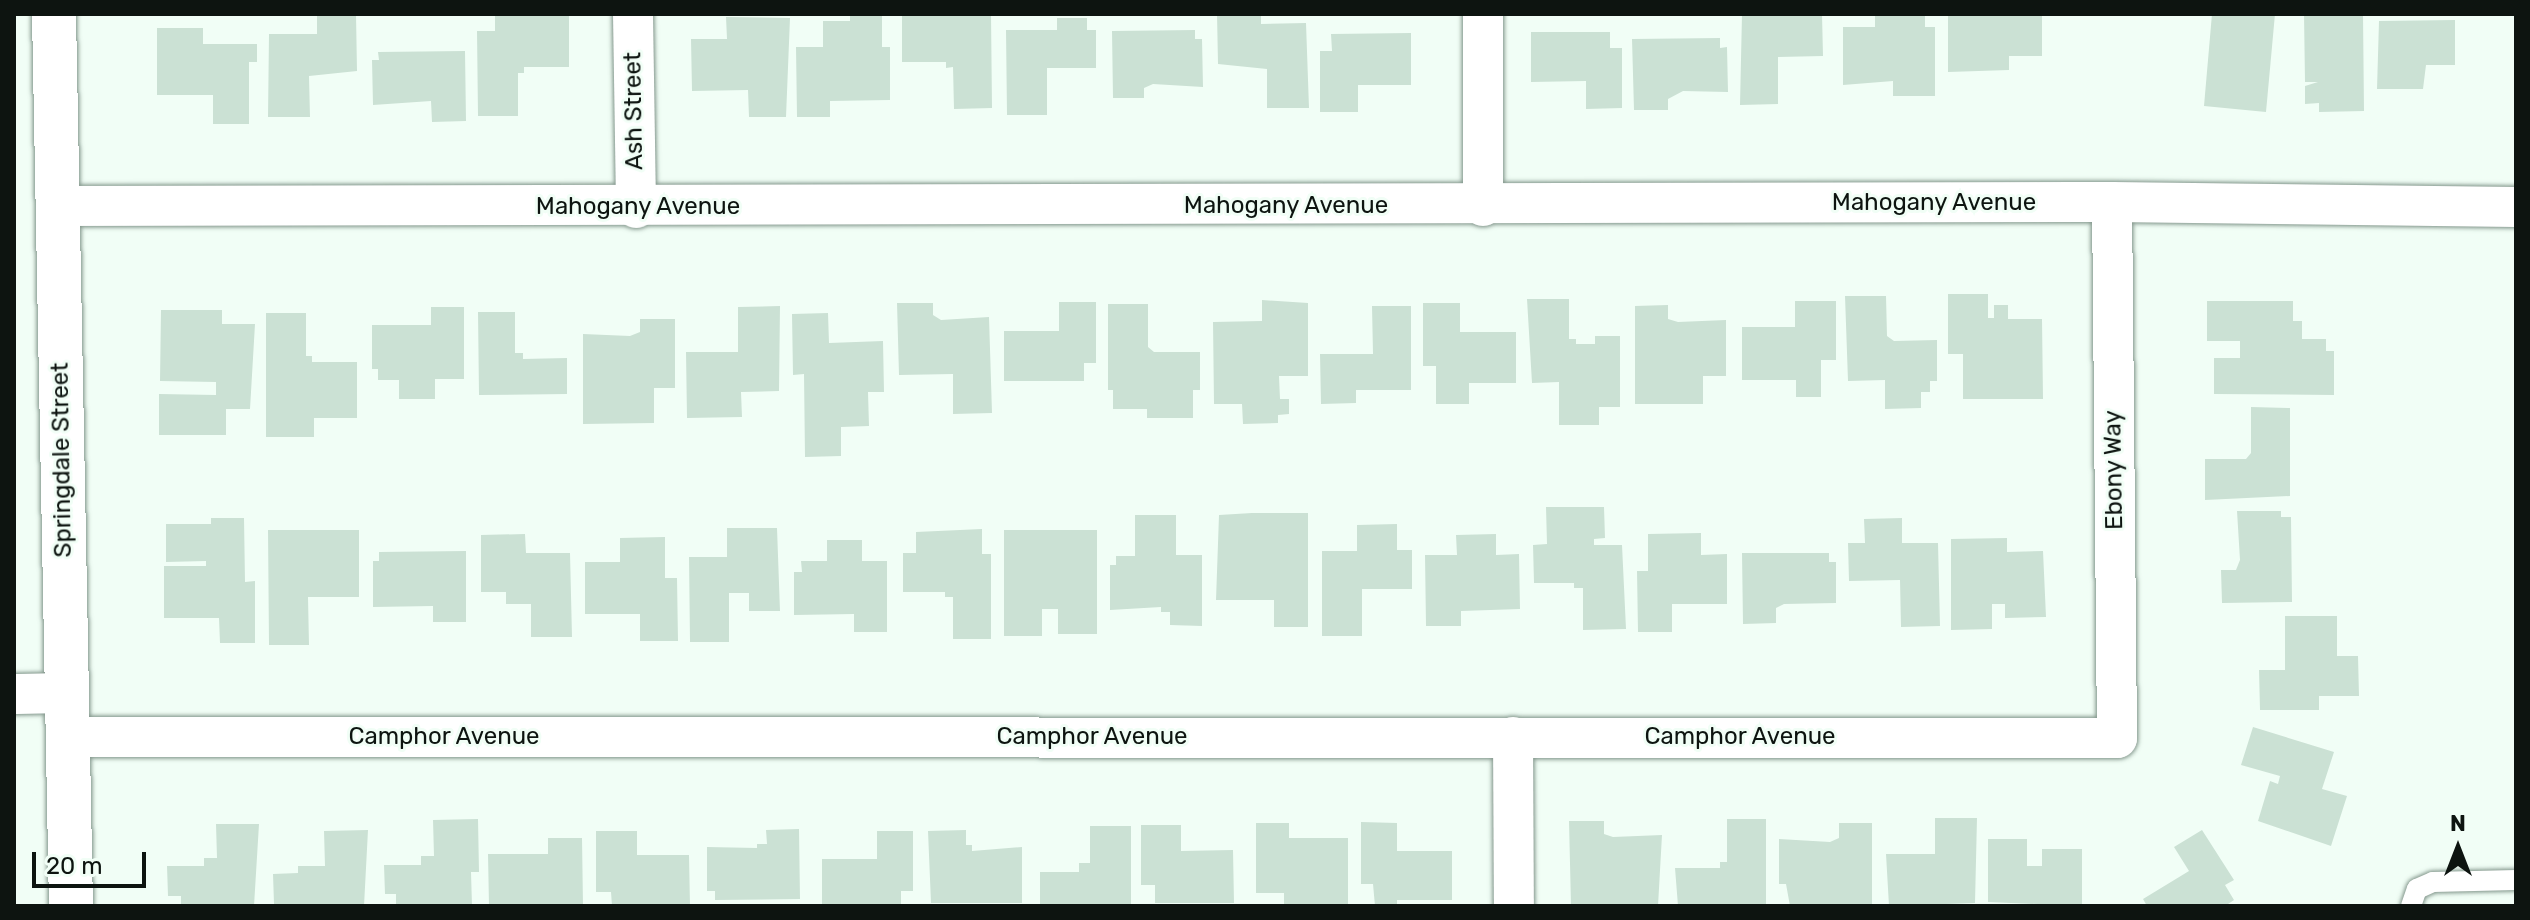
<!DOCTYPE html>
<style>
body{margin:0}
#map{position:relative;width:2530px;height:920px;overflow:hidden;background:#f1fef6;font-family:Rubik,sans-serif}
div>[style]{position:absolute}
[style*='--x']{left:calc(var(--x)*1px);top:calc(var(--y)*1px);width:calc(var(--w)*1px);rotate:calc(var(--a)*1deg)}
.building>*{inset:0;background:#cbe1d4}
.roads{filter:drop-shadow(0 0 2px #84988d) drop-shadow(0 0 2px #84988d)}
.service>*{height:20px;margin:-10px;padding:0 10px;transform-origin:10px;border-radius:10px;background:#fff}
.minor>*{height:40px;margin:-20px;padding:0 20px;transform-origin:20px;border-radius:20px;background:#fff}
.secondary>*{height:44px;margin:-22px;padding:0 22px;transform-origin:22px;border-radius:22px;background:#fff}
span{translate:-50% -50%;white-space:nowrap;text-align:center;line-height:1.15;-webkit-text-stroke:6px #f1fef6;paint-order:stroke}
.street-label{font-size:24px;color:#0d1410}
.frame{position:absolute;inset:0;border:16px solid #0d1410;pointer-events:none}
.north{position:absolute;left:2418px;top:808px;width:80px;height:80px;-webkit-text-stroke:6px #f1fef6;paint-order:stroke;rotate:0deg;font-size:22px;font-weight:700;line-height:32px;text-align:center;color:#0d1410}
.north::after{content:'';display:block;margin:auto;width:28px;height:36px;background:#0d1410;clip-path:polygon(50% 0,100% 100%,50% 72%,0 100%)}
.scale{position:absolute;left:32px;top:852px;width:114px;height:36px;box-sizing:border-box;border:4px solid #0d1410;border-top:0;padding-left:10px;font-size:24px;line-height:28px;white-space:nowrap;color:#0d1410;-webkit-text-stroke:6px #f1fef6;paint-order:stroke}
</style>
<div id="map">
<div class="building">
<div style="clip-path:polygon(317px 14px,356px 14px,357px 71px,309px 76px,310px 117px,268px 117px,269px 34px,317px 34px)"></div>
<div style="clip-path:polygon(495px 14px,569px 14px,569px 67px,524px 67px,524px 73px,518px 73px,518px 116px,478px 116px,477px 31px,495px 31px)"></div>
<div style="clip-path:polygon(850px 14px,882px 14px,882px 47px,890px 47px,890px 100px,830px 101px,830px 117px,797px 117px,796px 47px,823px 47px,823px 21px,850px 21px)"></div>
<div style="clip-path:polygon(902px 14px,991px 14px,992px 108px,954px 109px,953px 67px,946px 68px,946px 62px,902px 62px)"></div>
<div style="clip-path:polygon(1217px 14px,1261px 14px,1261px 24px,1306px 23px,1309px 108px,1267px 108px,1267px 69px,1218px 64px)"></div>
<div style="clip-path:polygon(1742px 14px,1822px 14px,1823px 56px,1778px 57px,1778px 104px,1740px 105px)"></div>
<div style="clip-path:polygon(1875px 14px,1925px 14px,1925px 27px,1935px 27px,1935px 96px,1893px 96px,1893px 81px,1843px 85px,1843px 27px,1875px 27px)"></div>
<div style="clip-path:polygon(1948px 14px,2042px 14px,2042px 56px,2009px 56px,2009px 70px,1948px 72px)"></div>
<div style="clip-path:polygon(2212px 14px,2275px 14px,2266px 112px,2204px 106px)"></div>
<div style="clip-path:polygon(2304px 14px,2363px 14px,2364px 111px,2319px 112px,2319px 103px,2305px 104px,2305px 86px,2318px 82px,2305px 82px)"></div>
<div style="clip-path:polygon(726px 17px,790px 18px,786px 117px,749px 117px,748px 90px,692px 91px,691px 39px,727px 39px)"></div>
<div style="clip-path:polygon(1057px 18px,1087px 18px,1087px 30px,1096px 30px,1096px 68px,1047px 68px,1047px 115px,1007px 115px,1006px 30px,1057px 30px)"></div>
<div style="clip-path:polygon(2455px 20px,2455px 65px,2426px 65px,2423px 89px,2377px 89px,2379px 21px)"></div>
<div style="clip-path:polygon(157px 28px,203px 28px,203px 44px,257px 44px,257px 62px,249px 62px,249px 124px,213px 124px,213px 95px,157px 95px)"></div>
<div style="clip-path:polygon(1195px 30px,1195px 39px,1202px 39px,1203px 87px,1153px 84px,1144px 88px,1144px 98px,1113px 98px,1112px 31px)"></div>
<div style="clip-path:polygon(1531px 32px,1610px 32px,1610px 48px,1622px 48px,1622px 108px,1586px 109px,1586px 81px,1531px 82px)"></div>
<div style="clip-path:polygon(1411px 33px,1411px 85px,1358px 85px,1358px 112px,1320px 112px,1320px 51px,1332px 51px,1331px 34px)"></div>
<div style="clip-path:polygon(1720px 38px,1720px 48px,1727px 47px,1728px 92px,1683px 91px,1668px 99px,1668px 110px,1634px 110px,1632px 39px)"></div>
<div style="clip-path:polygon(465px 51px,466px 121px,432px 122px,431px 101px,373px 105px,372px 60px,379px 60px,378px 52px)"></div>
<div style="clip-path:polygon(1948px 294px,1988px 294px,1988px 318px,1994px 318px,1994px 305px,2008px 305px,2008px 319px,2042px 319px,2043px 399px,1963px 399px,1963px 354px,1948px 354px)"></div>
<div style="clip-path:polygon(1845px 296px,1886px 296px,1887px 336px,1894px 341px,1937px 340px,1937px 381px,1930px 381px,1930px 392px,1921px 392px,1921px 408px,1885px 409px,1885px 380px,1848px 381px)"></div>
<div style="clip-path:polygon(1527px 299px,1569px 299px,1569px 339px,1576px 339px,1576px 344px,1595px 344px,1595px 336px,1620px 336px,1620px 407px,1599px 407px,1599px 425px,1559px 425px,1559px 382px,1532px 383px)"></div>
<div style="clip-path:polygon(1262px 300px,1308px 303px,1308px 376px,1279px 376px,1280px 399px,1289px 399px,1289px 414px,1278px 415px,1278px 423px,1243px 424px,1242px 404px,1214px 404px,1213px 322px,1262px 321px)"></div>
<div style="clip-path:polygon(1795px 301px,1836px 301px,1836px 360px,1821px 360px,1821px 397px,1796px 397px,1796px 380px,1742px 380px,1742px 327px,1795px 327px)"></div>
<div style="clip-path:polygon(2207px 301px,2293px 301px,2293px 321px,2302px 321px,2302px 339px,2326px 339px,2326px 351px,2334px 351px,2334px 395px,2214px 394px,2214px 358px,2240px 358px,2240px 341px,2207px 341px)"></div>
<div style="clip-path:polygon(1059px 302px,1096px 302px,1096px 363px,1084px 363px,1084px 381px,1004px 381px,1004px 331px,1059px 331px)"></div>
<div style="clip-path:polygon(897px 303px,933px 303px,933px 315px,941px 320px,989px 317px,992px 413px,953px 414px,953px 374px,899px 375px)"></div>
<div style="clip-path:polygon(1423px 303px,1460px 303px,1460px 332px,1516px 332px,1516px 383px,1469px 383px,1469px 404px,1436px 404px,1436px 366px,1423px 366px)"></div>
<div style="clip-path:polygon(1108px 304px,1148px 304px,1148px 347px,1154px 352px,1200px 352px,1200px 390px,1193px 390px,1193px 418px,1147px 418px,1147px 409px,1113px 409px,1113px 390px,1108px 390px)"></div>
<div style="clip-path:polygon(1668px 305px,1668px 319px,1678px 322px,1726px 320px,1726px 376px,1703px 376px,1703px 404px,1635px 404px,1635px 306px)"></div>
<div style="clip-path:polygon(780px 306px,779px 391px,741px 392px,742px 417px,687px 418px,686px 352px,738px 352px,738px 307px)"></div>
<div style="clip-path:polygon(1372px 306px,1411px 306px,1411px 390px,1356px 390px,1356px 403px,1321px 404px,1320px 354px,1373px 354px)"></div>
<div style="clip-path:polygon(431px 307px,464px 307px,464px 379px,435px 379px,435px 399px,399px 399px,399px 380px,378px 380px,378px 369px,372px 369px,372px 325px,431px 325px)"></div>
<div style="clip-path:polygon(161px 310px,222px 310px,222px 324px,255px 324px,250px 409px,226px 409px,226px 435px,159px 435px,159px 394px,216px 395px,216px 382px,160px 381px)"></div>
<div style="clip-path:polygon(478px 312px,515px 312px,515px 353px,523px 353px,523px 359px,567px 358px,567px 394px,479px 395px)"></div>
<div style="clip-path:polygon(266px 313px,306px 313px,306px 356px,312px 356px,312px 362px,357px 362px,357px 418px,314px 418px,314px 437px,266px 437px)"></div>
<div style="clip-path:polygon(828px 313px,829px 343px,883px 341px,884px 392px,868px 392px,869px 426px,841px 427px,841px 456px,805px 457px,804px 374px,793px 375px,792px 314px)"></div>
<div style="clip-path:polygon(640px 319px,675px 319px,675px 388px,654px 388px,654px 423px,583px 424px,583px 334px,630px 336px,640px 332px)"></div>
<div style="clip-path:polygon(2251px 407px,2290px 408px,2290px 496px,2205px 500px,2205px 459px,2246px 459px,2251px 453px)"></div>
<div style="clip-path:polygon(1546px 507px,1604px 507px,1605px 538px,1594px 539px,1594px 545px,1622px 545px,1626px 629px,1583px 630px,1583px 588px,1574px 588px,1574px 583px,1534px 583px,1533px 545px,1547px 544px)"></div>
<div style="clip-path:polygon(2237px 511px,2281px 511px,2281px 517px,2291px 517px,2292px 602px,2222px 603px,2221px 570px,2236px 570px,2240px 560px)"></div>
<div style="clip-path:polygon(1252px 513px,1308px 513px,1308px 627px,1274px 627px,1274px 600px,1216px 600px,1219px 515px)"></div>
<div style="clip-path:polygon(1135px 515px,1176px 515px,1176px 555px,1202px 555px,1202px 626px,1170px 625px,1170px 612px,1161px 612px,1161px 607px,1110px 610px,1110px 565px,1116px 565px,1116px 556px,1135px 556px)"></div>
<div style="clip-path:polygon(211px 518px,244px 518px,245px 582px,255px 581px,255px 643px,220px 643px,219px 618px,164px 618px,164px 566px,206px 566px,206px 561px,166px 562px,166px 524px,211px 524px)"></div>
<div style="clip-path:polygon(1902px 518px,1902px 543px,1938px 543px,1940px 626px,1901px 627px,1900px 580px,1849px 581px,1848px 543px,1865px 543px,1864px 519px)"></div>
<div style="clip-path:polygon(1397px 524px,1397px 550px,1412px 550px,1412px 589px,1362px 589px,1362px 636px,1322px 636px,1322px 551px,1357px 551px,1357px 525px)"></div>
<div style="clip-path:polygon(727px 528px,777px 528px,780px 611px,749px 611px,749px 593px,729px 593px,729px 642px,690px 642px,689px 557px,727px 557px)"></div>
<div style="clip-path:polygon(982px 529px,982px 554px,991px 554px,991px 639px,953px 639px,953px 597px,945px 597px,945px 592px,903px 592px,903px 553px,916px 553px,916px 532px)"></div>
<div style="clip-path:polygon(268px 530px,359px 530px,359px 597px,308px 597px,309px 645px,269px 645px)"></div>
<div style="clip-path:polygon(1004px 530px,1097px 530px,1097px 634px,1058px 634px,1058px 609px,1042px 609px,1042px 636px,1004px 636px)"></div>
<div style="clip-path:polygon(1701px 533px,1701px 555px,1727px 554px,1727px 604px,1672px 604px,1672px 632px,1638px 632px,1637px 571px,1648px 571px,1648px 534px)"></div>
<div style="clip-path:polygon(525px 534px,526px 553px,570px 553px,572px 637px,531px 637px,531px 604px,506px 604px,506px 592px,481px 592px,481px 535px)"></div>
<div style="clip-path:polygon(1496px 534px,1496px 555px,1519px 554px,1520px 609px,1461px 611px,1461px 626px,1426px 626px,1425px 555px,1457px 555px,1456px 535px)"></div>
<div style="clip-path:polygon(665px 537px,665px 578px,677px 578px,678px 641px,640px 641px,640px 614px,585px 614px,585px 562px,620px 562px,620px 538px)"></div>
<div style="clip-path:polygon(2007px 538px,2007px 552px,2043px 551px,2046px 617px,2005px 618px,2005px 604px,1992px 604px,1992px 629px,1951px 630px,1951px 539px)"></div>
<div style="clip-path:polygon(827px 540px,862px 540px,862px 561px,887px 561px,887px 632px,854px 632px,854px 614px,794px 615px,794px 572px,802px 572px,801px 561px,827px 561px)"></div>
<div style="clip-path:polygon(466px 551px,466px 622px,433px 622px,433px 606px,373px 607px,373px 561px,379px 561px,379px 552px)"></div>
<div style="clip-path:polygon(1742px 553px,1829px 553px,1829px 562px,1836px 562px,1836px 603px,1784px 604px,1776px 608px,1776px 623px,1743px 624px)"></div>
<div style="clip-path:polygon(2285px 616px,2337px 616px,2337px 656px,2358px 656px,2359px 696px,2319px 696px,2319px 710px,2260px 710px,2259px 670px,2285px 670px)"></div>
<div style="clip-path:polygon(2253px 727px,2334px 752px,2322px 789px,2347px 796px,2331px 846px,2258px 821px,2270px 781px,2278px 784px,2280px 776px,2241px 765px)"></div>
<div style="clip-path:polygon(1935px 818px,1977px 818px,1975px 903px,1889px 906px,1886px 854px,1935px 854px)"></div>
<div style="clip-path:polygon(478px 819px,479px 872px,471px 872px,472px 906px,396px 906px,396px 894px,385px 894px,384px 865px,421px 865px,421px 856px,434px 856px,433px 820px)"></div>
<div style="clip-path:polygon(1727px 819px,1766px 819px,1766px 906px,1678px 906px,1675px 868px,1720px 868px,1720px 862px,1727px 862px)"></div>
<div style="clip-path:polygon(1569px 821px,1604px 821px,1604px 834px,1613px 837px,1662px 835px,1658px 906px,1571px 906px)"></div>
<div style="clip-path:polygon(1361px 822px,1397px 823px,1397px 851px,1452px 851px,1452px 900px,1397px 900px,1397px 906px,1375px 906px,1373px 884px,1361px 884px)"></div>
<div style="clip-path:polygon(1256px 823px,1289px 823px,1289px 838px,1348px 838px,1348px 906px,1284px 906px,1284px 893px,1256px 893px)"></div>
<div style="clip-path:polygon(1839px 823px,1872px 823px,1872px 906px,1790px 906px,1786px 884px,1779px 884px,1779px 839px,1830px 842px,1839px 838px)"></div>
<div style="clip-path:polygon(216px 824px,259px 824px,254px 906px,181px 906px,181px 896px,168px 896px,167px 866px,204px 866px,204px 858px,217px 858px)"></div>
<div style="clip-path:polygon(1141px 825px,1181px 825px,1181px 851px,1233px 850px,1234px 903px,1155px 903px,1155px 885px,1141px 885px)"></div>
<div style="clip-path:polygon(1090px 826px,1131px 826px,1131px 906px,1040px 906px,1040px 872px,1079px 872px,1079px 863px,1090px 863px)"></div>
<div style="clip-path:polygon(799px 829px,800px 899px,715px 900px,715px 891px,707px 891px,707px 847px,757px 848px,757px 844px,767px 844px,766px 830px)"></div>
<div style="clip-path:polygon(368px 830px,364px 906px,274px 904px,273px 874px,298px 873px,298px 866px,325px 866px,324px 831px)"></div>
<div style="clip-path:polygon(966px 830px,966px 845px,972px 845px,972px 851px,1022px 847px,1022px 903px,931px 903px,928px 831px)"></div>
<div style="clip-path:polygon(2202px 830px,2234px 880px,2225px 885px,2234px 900px,2225px 906px,2147px 906px,2143px 899px,2189px 871px,2174px 847px)"></div>
<div style="clip-path:polygon(596px 831px,637px 831px,637px 855px,689px 855px,690px 906px,612px 906px,611px 892px,596px 892px)"></div>
<div style="clip-path:polygon(877px 831px,913px 831px,913px 891px,901px 891px,901px 906px,822px 906px,822px 859px,877px 859px)"></div>
<div style="clip-path:polygon(548px 838px,582px 838px,583px 906px,489px 906px,488px 854px,548px 854px)"></div>
<div style="clip-path:polygon(1988px 839px,2027px 839px,2027px 866px,2042px 866px,2042px 849px,2082px 849px,2082px 906px,1988px 902px)"></div>
</div>
<div class="roads">
<div class="service">
<div style="--x:2411;--y:906;--w:18;--a:-71"></div>
<div style="--x:2417;--y:889;--w:17;--a:-24"></div>
<div style="--x:2433;--y:882;--w:83;--a:-1.4"></div>
</div>
<div class="minor">
<div style="--x:633;--y:14;--w:194;--a:89.1"></div>
<div style="--x:1483;--y:14;--w:192;--a:90"></div>
<div style="--x:56;--y:206;--w:2056;--a:-0.11"></div>
<div style="--x:2112;--y:202;--w:404;--a:0.7"></div>
<div style="--x:14;--y:694;--w:53;--a:-1.1"></div>
<div style="--x:68;--y:737;--w:2049;--a:0.03"></div>
<div style="--x:2117;--y:738;--w:536;--a:-90.53"></div>
<div style="--x:1513;--y:737;--w:169;--a:89.7"></div>
</div>
<div class="secondary">
<div style="--x:54;--y:14;--w:892;--a:88.91"></div>
</div>
</div>
<div class="street-label">
<span style="left:634px;top:111px;rotate:-91deg">Ash Street</span>
<span style="left:1934px;top:203px">Mahogany Avenue</span>
<span style="left:1286px;top:206px">Mahogany Avenue</span>
<span style="left:638px;top:207px">Mahogany Avenue</span>
<span style="left:62px;top:460px;rotate:-91deg">Springdale Street</span>
<span style="left:2114px;top:470px;rotate:-91deg">Ebony Way</span>
<span style="left:444px;top:737px">Camphor Avenue</span>
<span style="left:1092px;top:737px">Camphor Avenue</span>
<span style="left:1740px;top:737px">Camphor Avenue</span>
</div>
<div class="frame"></div>
<div class="north">N</div>
<div class="scale">20 m</div>
</div>
